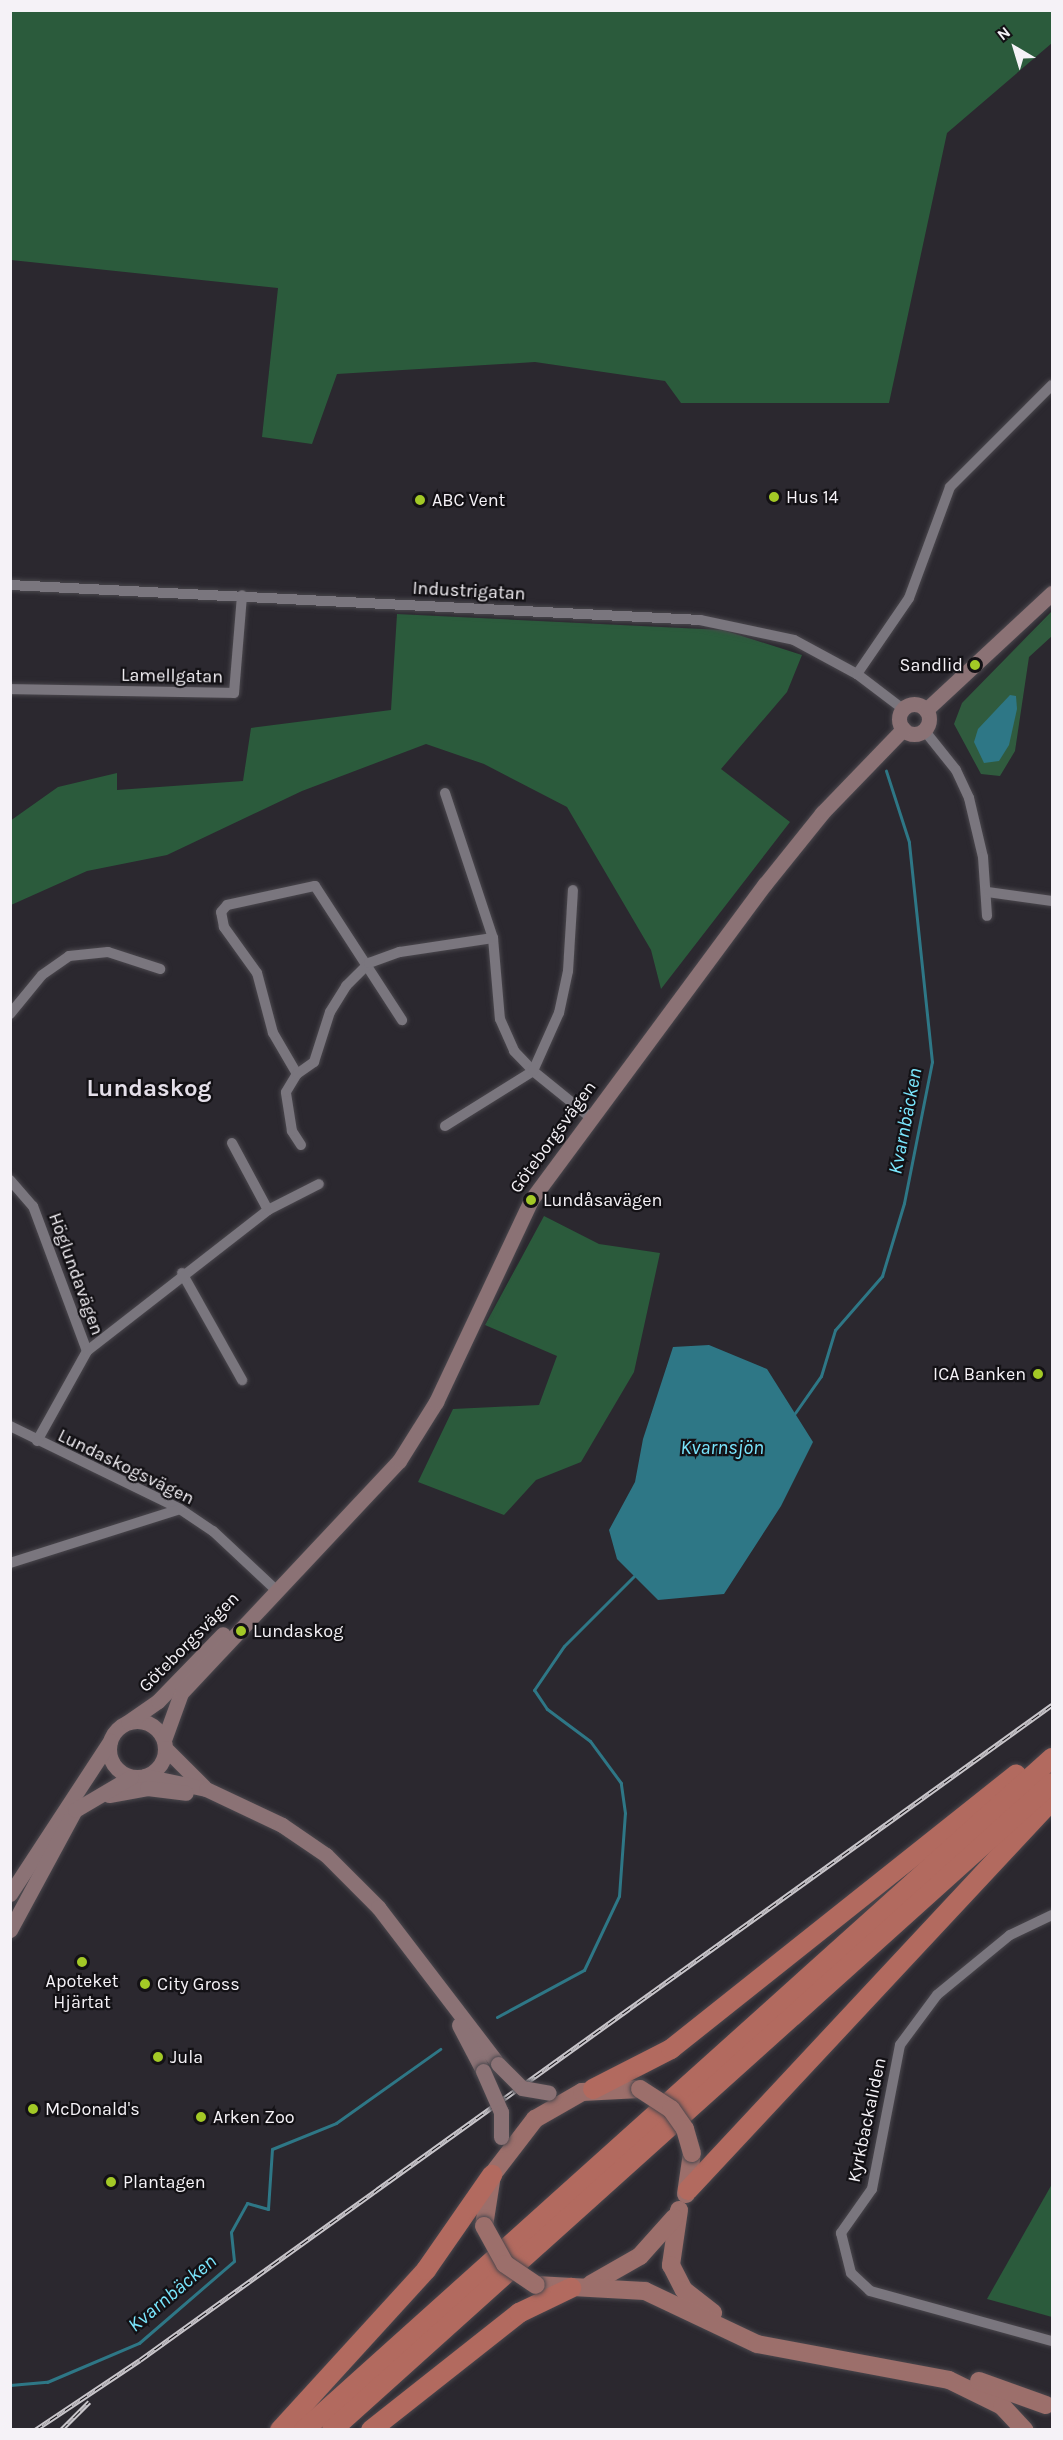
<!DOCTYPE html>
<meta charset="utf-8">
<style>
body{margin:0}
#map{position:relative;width:1063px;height:2440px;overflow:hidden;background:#2b282f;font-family:Karla,sans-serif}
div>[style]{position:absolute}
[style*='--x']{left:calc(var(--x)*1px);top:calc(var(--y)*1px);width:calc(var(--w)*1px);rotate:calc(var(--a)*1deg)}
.green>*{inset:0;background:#305b3e}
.forest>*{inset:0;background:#2b5b3c}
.water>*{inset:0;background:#2e7786}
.stream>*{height:3px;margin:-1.5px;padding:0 1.5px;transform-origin:1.5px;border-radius:1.5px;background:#2e7786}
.roads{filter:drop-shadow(0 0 2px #4a474d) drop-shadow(0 0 2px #4a474d)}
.street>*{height:10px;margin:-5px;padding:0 5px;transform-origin:5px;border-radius:5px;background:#7a767e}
.secondary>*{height:15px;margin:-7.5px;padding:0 7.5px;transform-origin:7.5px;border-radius:7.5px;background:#8b7275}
.secondary>.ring{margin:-7.5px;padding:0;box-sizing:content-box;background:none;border:15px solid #8b7275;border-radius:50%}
.primary>*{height:18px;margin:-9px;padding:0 9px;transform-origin:9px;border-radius:9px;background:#9c6f6b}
.highway>*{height:20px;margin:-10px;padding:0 10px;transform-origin:10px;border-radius:10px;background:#b26a5f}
.rail>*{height:5px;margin-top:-2.5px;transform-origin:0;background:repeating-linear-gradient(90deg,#131115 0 9px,#c8c5ca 0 18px);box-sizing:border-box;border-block:2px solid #c8c5ca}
.bridges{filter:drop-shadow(0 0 2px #4a474d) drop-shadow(0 0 2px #4a474d)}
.secondary-bridge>*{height:15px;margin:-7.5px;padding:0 7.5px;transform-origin:7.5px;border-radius:7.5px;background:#8b7275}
.primary-bridge>*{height:18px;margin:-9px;padding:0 9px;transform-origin:9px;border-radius:9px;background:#9c6f6b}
.dots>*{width:16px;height:16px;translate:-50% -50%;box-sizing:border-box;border:3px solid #131115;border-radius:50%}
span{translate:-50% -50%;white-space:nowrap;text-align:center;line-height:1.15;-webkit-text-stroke:4.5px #131115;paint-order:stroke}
.poi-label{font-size:18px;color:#f5f2f7}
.left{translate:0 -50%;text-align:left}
.right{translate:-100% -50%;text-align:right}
.street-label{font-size:18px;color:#f5f2f7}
.water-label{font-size:20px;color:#7ae6fd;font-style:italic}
.district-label{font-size:24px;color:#e4dfe9;font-weight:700}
.frame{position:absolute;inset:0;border:12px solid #f5f2f7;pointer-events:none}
.north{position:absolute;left:985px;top:18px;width:60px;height:60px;-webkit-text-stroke:4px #131115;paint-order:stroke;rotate:322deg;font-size:16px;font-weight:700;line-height:24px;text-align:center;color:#f5f2f7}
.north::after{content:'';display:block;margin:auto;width:21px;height:27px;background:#f5f2f7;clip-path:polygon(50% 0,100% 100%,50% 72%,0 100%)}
</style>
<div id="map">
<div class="green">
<div style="clip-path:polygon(1052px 611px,1052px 636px,1029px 657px,1015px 751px,1000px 776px,981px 774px,954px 724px,962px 703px)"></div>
</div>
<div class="forest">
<div style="clip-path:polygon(1052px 10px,1052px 43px,947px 133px,889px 403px,681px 403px,665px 381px,535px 362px,337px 374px,312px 444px,262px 437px,278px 288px,11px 260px,11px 11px)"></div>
<div style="clip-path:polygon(397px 614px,723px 630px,802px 655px,787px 692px,721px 769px,790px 822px,661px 989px,651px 950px,567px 807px,484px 764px,426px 744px,302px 791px,167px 855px,87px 871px,11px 905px,10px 821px,58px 787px,117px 773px,117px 790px,243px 781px,251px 728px,391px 710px)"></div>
<div style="clip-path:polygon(544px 1216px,599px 1244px,660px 1253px,634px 1372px,581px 1462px,536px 1480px,504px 1515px,418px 1482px,453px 1409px,539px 1405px,557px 1356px,485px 1325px)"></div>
<div style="clip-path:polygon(1052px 2184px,1052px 2317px,987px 2299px)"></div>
</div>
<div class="water">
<div style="clip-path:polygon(1010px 695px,1016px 696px,1017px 709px,1009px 745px,999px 761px,984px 763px,974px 742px,978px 729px)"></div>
<div style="clip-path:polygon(709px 1345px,767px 1369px,813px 1442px,781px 1506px,724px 1594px,658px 1600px,617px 1559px,609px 1530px,635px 1482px,643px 1439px,673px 1347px)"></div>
</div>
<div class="stream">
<div style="--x:795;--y:1413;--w:45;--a:-54.9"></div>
<div style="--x:821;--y:1376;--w:48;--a:-73.1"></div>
<div style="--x:835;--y:1330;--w:72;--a:-49"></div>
<div style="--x:882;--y:1276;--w:76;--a:-73.2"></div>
<div style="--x:904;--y:1203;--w:144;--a:-78.8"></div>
<div style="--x:932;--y:1062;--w:221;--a:-96"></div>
<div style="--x:909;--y:842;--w:75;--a:-107.9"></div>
<div style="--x:497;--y:2017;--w:99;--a:-28.4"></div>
<div style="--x:584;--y:1970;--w:82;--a:-64.7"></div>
<div style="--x:619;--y:1896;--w:83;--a:-85.9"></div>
<div style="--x:625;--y:1813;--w:30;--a:-98"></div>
<div style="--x:621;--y:1783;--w:52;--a:-126.4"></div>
<div style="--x:590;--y:1741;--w:54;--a:-143.3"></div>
<div style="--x:547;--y:1709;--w:23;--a:-124"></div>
<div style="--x:534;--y:1690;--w:53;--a:-55.7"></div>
<div style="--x:564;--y:1646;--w:99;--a:-45"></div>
<div style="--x:10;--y:2385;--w:37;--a:-5"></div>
<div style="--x:47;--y:2382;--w:100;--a:-23"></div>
<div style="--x:139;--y:2343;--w:125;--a:-40.8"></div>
<div style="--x:234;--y:2261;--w:29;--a:-96"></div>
<div style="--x:231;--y:2232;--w:33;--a:-61"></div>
<div style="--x:247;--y:2203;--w:22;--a:16"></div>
<div style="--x:268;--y:2209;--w:60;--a:-86.2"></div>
<div style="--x:272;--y:2149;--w:69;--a:-22.1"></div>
<div style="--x:336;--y:2123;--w:128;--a:-35.4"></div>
</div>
<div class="roads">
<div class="street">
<div style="--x:10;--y:585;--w:691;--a:2.9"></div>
<div style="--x:700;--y:620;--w:96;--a:12"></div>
<div style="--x:794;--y:640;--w:72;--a:28.4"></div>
<div style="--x:857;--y:674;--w:58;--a:37.3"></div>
<div style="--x:857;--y:674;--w:92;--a:-55.6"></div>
<div style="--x:909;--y:598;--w:118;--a:-69.7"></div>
<div style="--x:950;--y:487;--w:144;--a:-45"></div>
<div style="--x:10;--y:689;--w:224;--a:1"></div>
<div style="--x:234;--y:693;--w:98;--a:-85.3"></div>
<div style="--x:924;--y:730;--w:51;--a:51.3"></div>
<div style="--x:956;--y:770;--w:31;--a:65"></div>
<div style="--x:969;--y:798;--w:61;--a:76.7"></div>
<div style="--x:983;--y:857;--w:59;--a:86.1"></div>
<div style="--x:445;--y:793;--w:153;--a:71.7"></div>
<div style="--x:493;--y:938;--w:81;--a:85.1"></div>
<div style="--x:500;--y:1019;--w:35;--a:66"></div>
<div style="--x:514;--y:1051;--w:28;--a:46"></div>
<div style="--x:533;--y:1071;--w:75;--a:39"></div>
<div style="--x:987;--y:892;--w:66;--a:7.9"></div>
<div style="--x:10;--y:1014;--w:50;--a:-50.6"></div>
<div style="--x:42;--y:975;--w:33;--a:-35"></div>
<div style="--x:69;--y:956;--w:39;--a:-6"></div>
<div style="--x:108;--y:952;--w:55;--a:18.1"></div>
<div style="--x:297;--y:1074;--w:48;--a:-120.3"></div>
<div style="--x:273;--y:1033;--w:62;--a:-104.9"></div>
<div style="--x:257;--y:973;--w:57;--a:-125.7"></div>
<div style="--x:224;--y:927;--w:15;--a:-101"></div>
<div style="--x:221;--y:912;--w:9;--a:-49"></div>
<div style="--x:227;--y:905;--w:90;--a:-12.2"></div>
<div style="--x:315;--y:886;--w:160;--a:57"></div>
<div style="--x:445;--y:1126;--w:104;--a:-32"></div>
<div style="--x:533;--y:1071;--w:64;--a:-65.9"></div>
<div style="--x:559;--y:1013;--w:43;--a:-77.9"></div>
<div style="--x:568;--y:971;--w:81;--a:-86.5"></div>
<div style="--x:232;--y:1143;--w:76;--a:61.8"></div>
<div style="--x:301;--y:1145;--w:17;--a:-123"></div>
<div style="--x:292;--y:1131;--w:39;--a:-99"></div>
<div style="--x:286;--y:1092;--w:21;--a:-59"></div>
<div style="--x:297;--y:1074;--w:21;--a:-35"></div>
<div style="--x:314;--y:1062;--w:52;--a:-72.3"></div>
<div style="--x:330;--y:1012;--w:31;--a:-58"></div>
<div style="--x:346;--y:986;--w:33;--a:-45"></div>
<div style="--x:369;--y:963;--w:33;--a:-20"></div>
<div style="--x:400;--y:952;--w:94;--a:-8.6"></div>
<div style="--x:10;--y:1180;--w:35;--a:49"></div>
<div style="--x:33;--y:1206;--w:155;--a:69.6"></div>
<div style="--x:182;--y:1273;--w:123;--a:60.7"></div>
<div style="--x:10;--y:1426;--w:189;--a:26"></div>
<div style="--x:180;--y:1509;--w:40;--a:34"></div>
<div style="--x:213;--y:1531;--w:86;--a:43.1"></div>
<div style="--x:37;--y:1441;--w:103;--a:-60.9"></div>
<div style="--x:87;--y:1351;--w:229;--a:-37.9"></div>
<div style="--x:268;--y:1210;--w:57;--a:-27"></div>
<div style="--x:10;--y:1563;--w:178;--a:-17.6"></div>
<div style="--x:1052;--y:1915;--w:47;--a:154.5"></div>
<div style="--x:1010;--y:1935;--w:94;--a:140.6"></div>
<div style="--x:937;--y:1995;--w:62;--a:126.5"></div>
<div style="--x:900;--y:2045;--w:147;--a:101"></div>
<div style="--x:872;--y:2189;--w:54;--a:125.2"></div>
<div style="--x:841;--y:2233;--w:41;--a:76"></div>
<div style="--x:851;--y:2273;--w:26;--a:43"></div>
<div style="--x:870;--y:2291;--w:189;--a:15.4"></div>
</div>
<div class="secondary">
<div class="ring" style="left:899px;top:704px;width:15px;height:15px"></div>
<div style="--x:926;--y:710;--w:172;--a:-42.9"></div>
<div class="ring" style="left:109px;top:1721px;width:41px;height:41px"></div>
<div style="--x:128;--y:1722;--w:37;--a:-35"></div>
<div style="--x:158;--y:1701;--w:93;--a:-45.9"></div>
<div style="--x:164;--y:1740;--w:50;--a:-70.1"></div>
<div style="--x:181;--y:1693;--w:318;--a:-46.8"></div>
<div style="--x:399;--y:1461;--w:70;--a:-57.9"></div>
<div style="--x:436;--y:1402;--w:223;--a:-64.8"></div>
<div style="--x:531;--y:1200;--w:393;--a:-53.5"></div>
<div style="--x:765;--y:884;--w:91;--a:-51.2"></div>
<div style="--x:822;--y:813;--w:117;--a:-46"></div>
<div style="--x:165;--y:1748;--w:55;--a:45"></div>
<div style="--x:145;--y:1776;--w:62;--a:12"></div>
<div style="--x:206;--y:1789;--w:84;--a:25.3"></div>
<div style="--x:282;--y:1825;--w:53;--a:34.3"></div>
<div style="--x:326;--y:1855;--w:74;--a:45"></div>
<div style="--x:378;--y:1907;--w:198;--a:52.6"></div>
<div style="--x:109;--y:1795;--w:39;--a:-10"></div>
<div style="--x:147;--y:1788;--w:39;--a:7"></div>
<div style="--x:10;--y:1894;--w:183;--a:-56.8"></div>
<div style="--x:10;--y:1930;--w:136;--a:-61.6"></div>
<div style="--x:75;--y:1810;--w:65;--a:-30.5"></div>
<div style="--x:459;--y:2025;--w:52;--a:62.4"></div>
</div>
<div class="primary">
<div style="--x:686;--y:2194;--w:41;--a:-81.7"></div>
<div style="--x:679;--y:2210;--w:56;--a:98.3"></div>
<div style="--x:671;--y:2265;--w:28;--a:63"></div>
<div style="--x:684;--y:2290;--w:37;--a:38"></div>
<div style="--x:484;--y:2226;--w:52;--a:-81.1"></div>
<div style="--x:492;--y:2175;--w:71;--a:-52.5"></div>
<div style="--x:535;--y:2119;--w:54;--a:-29.9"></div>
<div style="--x:582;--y:2092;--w:58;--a:-3"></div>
<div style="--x:591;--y:2284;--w:56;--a:-29.7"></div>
<div style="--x:640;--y:2256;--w:51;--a:-48.2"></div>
<div style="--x:536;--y:2285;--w:109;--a:3.2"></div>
<div style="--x:645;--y:2291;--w:124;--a:25.3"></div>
<div style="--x:757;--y:2344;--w:195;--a:10.6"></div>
<div style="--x:949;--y:2380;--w:59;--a:26.1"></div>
<div style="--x:1002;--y:2406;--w:33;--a:47"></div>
<div style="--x:979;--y:2381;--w:71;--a:19.7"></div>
</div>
<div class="highway">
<div style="--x:593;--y:2089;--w:88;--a:-27.1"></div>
<div style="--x:671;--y:2049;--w:441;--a:-38.5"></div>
<div style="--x:688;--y:2190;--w:533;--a:-46.97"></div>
<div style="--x:280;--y:2430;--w:217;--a:-47.6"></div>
<div style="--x:426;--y:2270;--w:116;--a:-55.2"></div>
<div style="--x:304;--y:2430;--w:1006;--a:-41.94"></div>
<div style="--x:332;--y:2430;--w:968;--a:-41.94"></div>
<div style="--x:371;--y:2430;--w:189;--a:-38.3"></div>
<div style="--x:519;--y:2313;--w:58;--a:-25.7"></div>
</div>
</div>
<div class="rail">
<div style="--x:35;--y:2430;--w:126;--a:-33.7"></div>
<div style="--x:140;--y:2360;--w:1123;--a:-35.69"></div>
<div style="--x:61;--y:2430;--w:40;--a:-45"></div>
</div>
<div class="bridges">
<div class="secondary-bridge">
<div style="--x:498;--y:2064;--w:34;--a:45"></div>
<div style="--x:522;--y:2088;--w:27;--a:10"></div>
<div style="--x:483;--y:2071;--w:45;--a:66.3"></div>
<div style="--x:501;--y:2112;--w:25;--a:90"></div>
</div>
<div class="primary-bridge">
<div style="--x:640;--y:2089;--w:37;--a:33"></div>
<div style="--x:671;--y:2109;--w:24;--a:55"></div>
<div style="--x:685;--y:2129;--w:25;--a:74"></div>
<div style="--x:484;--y:2226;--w:43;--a:61.1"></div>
<div style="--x:505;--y:2264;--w:37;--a:34"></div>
</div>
</div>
<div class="dots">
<div style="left:774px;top:497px;background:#a3c926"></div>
<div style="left:420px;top:500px;background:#a3c926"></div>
<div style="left:975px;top:665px;background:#a3c926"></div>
<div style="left:531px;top:1200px;background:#a3c926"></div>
<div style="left:1038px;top:1374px;background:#a3c926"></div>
<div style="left:241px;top:1631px;background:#a3c926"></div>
<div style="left:82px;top:1962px;background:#a3c926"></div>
<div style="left:145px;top:1984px;background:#a3c926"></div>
<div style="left:158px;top:2057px;background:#a3c926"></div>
<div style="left:33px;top:2109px;background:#a3c926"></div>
<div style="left:201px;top:2117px;background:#a3c926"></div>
<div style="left:111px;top:2182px;background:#a3c926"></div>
</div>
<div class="poi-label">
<span class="left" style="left:786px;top:497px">Hus 14</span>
<span class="left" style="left:432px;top:500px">ABC Vent</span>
<span class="right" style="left:963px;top:665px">Sandlid</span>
<span class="left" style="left:543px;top:1200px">Lundåsavägen</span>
<span class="right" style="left:1026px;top:1374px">ICA Banken</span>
<span class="left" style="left:253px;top:1631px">Lundaskog</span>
<span style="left:82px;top:1992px">Apoteket<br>Hjärtat</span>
<span class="left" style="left:157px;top:1984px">City Gross</span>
<span class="left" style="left:170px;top:2057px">Jula</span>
<span class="left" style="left:45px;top:2109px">McDonald's</span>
<span class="left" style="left:213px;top:2117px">Arken Zoo</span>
<span class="left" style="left:123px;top:2182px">Plantagen</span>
</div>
<div class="street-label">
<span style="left:469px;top:591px;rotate:3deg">Industrigatan</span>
<span style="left:172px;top:676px;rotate:1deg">Lamellgatan</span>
<span style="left:553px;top:1137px;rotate:-54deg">Göteborgsvägen</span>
<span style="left:76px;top:1274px;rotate:70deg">Höglundavägen</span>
<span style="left:126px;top:1467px;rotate:26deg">Lundaskogsvägen</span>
<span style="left:189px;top:1642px;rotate:-45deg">Göteborgsvägen</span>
<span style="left:867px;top:2120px;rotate:-78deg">Kyrkbackaliden</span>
</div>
<div class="water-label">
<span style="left:905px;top:1121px;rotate:-79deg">Kvarnbäcken</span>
<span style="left:722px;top:1447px">Kvarnsjön</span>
<span style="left:172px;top:2293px;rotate:-40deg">Kvarnbäcken</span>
</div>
<div class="district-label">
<span style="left:149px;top:1089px">Lundaskog</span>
</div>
<div class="frame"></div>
<div class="north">N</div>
</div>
